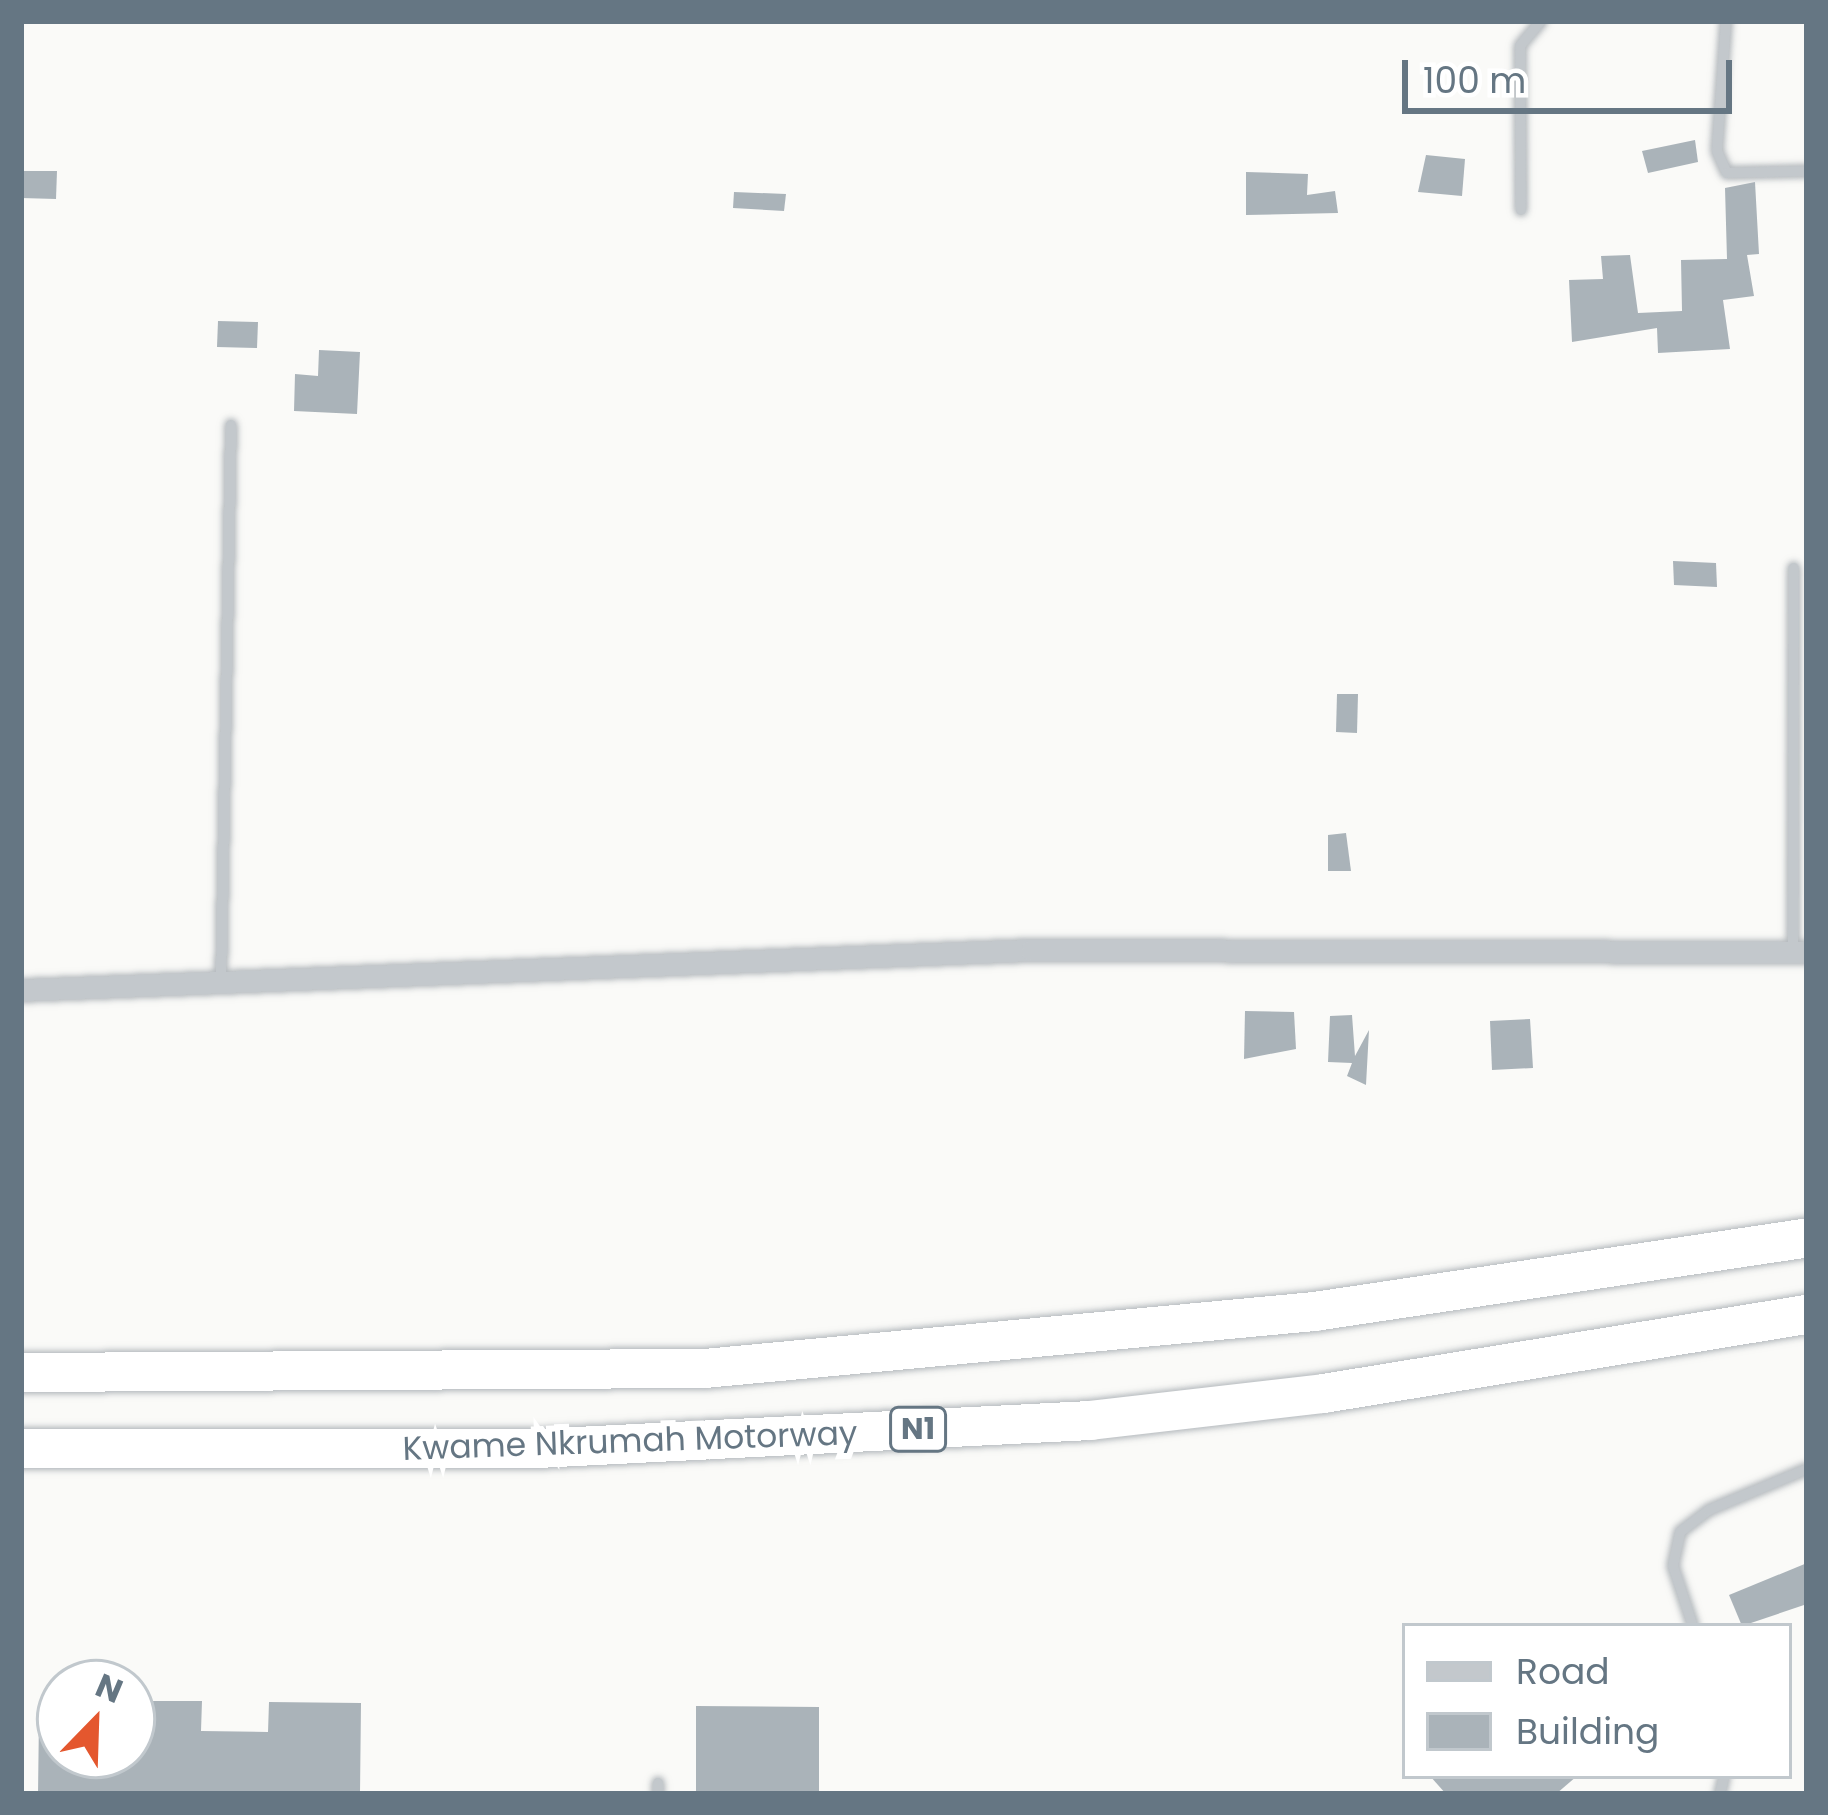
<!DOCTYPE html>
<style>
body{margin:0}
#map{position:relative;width:1828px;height:1815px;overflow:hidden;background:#fafaf8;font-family:Poppins,sans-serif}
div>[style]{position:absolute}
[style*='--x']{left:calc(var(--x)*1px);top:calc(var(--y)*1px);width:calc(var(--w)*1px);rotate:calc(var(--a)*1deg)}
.building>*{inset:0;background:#aab3b9}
.roads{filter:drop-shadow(0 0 3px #b4b9bd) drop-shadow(0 0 3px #b4b9bd)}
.lane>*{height:10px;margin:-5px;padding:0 5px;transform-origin:5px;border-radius:5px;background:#c3c8cc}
.street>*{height:21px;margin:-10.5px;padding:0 10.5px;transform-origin:10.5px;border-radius:10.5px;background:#c3c8cc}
.highway>*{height:39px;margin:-19.5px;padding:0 19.5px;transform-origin:19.5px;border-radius:19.5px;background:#fff}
span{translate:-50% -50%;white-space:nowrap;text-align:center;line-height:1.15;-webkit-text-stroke:12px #fff;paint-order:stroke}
.shield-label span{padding:3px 9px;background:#fff;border:3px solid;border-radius:9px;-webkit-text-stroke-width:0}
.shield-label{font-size:30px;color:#657683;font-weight:700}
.street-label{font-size:33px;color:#657683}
.frame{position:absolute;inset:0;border:24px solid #657683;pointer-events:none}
.legend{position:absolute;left:1402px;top:1623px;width:390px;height:156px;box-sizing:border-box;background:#fff;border:3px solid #c1c8cd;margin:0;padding:15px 21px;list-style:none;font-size:36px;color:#657683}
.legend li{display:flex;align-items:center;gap:24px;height:60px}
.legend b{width:60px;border:3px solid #c1c8cd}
.north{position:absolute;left:36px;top:1659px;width:120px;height:120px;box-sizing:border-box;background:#fff;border:3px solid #c1c8cd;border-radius:50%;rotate:23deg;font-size:33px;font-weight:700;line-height:48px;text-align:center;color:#657683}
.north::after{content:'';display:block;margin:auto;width:42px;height:54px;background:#e4572e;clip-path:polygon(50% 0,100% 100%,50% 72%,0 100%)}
.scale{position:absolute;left:1402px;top:60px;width:330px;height:54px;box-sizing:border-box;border:6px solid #657683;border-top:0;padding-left:15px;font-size:36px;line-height:42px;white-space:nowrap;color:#657683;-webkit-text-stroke:9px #fff;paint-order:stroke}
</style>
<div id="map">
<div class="building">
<div style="clip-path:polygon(1695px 140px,1698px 162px,1648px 173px,1642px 151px)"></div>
<div style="clip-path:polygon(1426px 155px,1465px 159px,1462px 196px,1418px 192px)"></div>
<div style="clip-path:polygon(21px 171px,57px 171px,56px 199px,21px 198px)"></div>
<div style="clip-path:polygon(1246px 172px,1308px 174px,1307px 195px,1335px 191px,1338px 213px,1246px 215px)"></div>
<div style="clip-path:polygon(1755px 182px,1759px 254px,1747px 255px,1754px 296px,1723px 300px,1730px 349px,1658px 353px,1657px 328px,1572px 342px,1569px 280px,1603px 279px,1601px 256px,1630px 255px,1638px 313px,1682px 311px,1681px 260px,1727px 259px,1725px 188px)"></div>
<div style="clip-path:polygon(734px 192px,786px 194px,784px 211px,733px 208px)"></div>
<div style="clip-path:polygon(218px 321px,258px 322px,257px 348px,217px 347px)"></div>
<div style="clip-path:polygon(319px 350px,360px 352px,357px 414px,294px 411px,295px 374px,318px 376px)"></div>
<div style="clip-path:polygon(1673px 561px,1716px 563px,1717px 587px,1674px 585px)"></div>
<div style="clip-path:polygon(1337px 694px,1358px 694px,1357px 733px,1336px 732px)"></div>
<div style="clip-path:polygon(1346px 833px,1351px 871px,1328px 871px,1328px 835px)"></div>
<div style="clip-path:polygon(1245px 1011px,1294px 1012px,1296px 1049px,1244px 1059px)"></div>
<div style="clip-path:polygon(1352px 1015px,1355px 1056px,1369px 1030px,1366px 1085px,1347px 1076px,1352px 1063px,1328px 1062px,1330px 1016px)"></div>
<div style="clip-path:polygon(1530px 1019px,1533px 1068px,1492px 1070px,1490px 1021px)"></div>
<div style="clip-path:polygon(1807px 1563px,1807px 1604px,1742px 1626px,1729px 1595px)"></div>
<div style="clip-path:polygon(132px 1701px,202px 1701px,201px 1731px,268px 1732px,269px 1702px,361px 1703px,360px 1794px,38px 1794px,39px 1717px,60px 1717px,60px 1755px,132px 1755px)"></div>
<div style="clip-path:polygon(696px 1706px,819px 1707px,819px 1794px,696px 1794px)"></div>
<div style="clip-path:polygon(1430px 1776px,1577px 1776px,1556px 1794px,1446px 1794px)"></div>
</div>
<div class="roads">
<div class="lane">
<div style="--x:1726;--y:21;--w:130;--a:94"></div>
<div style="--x:1717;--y:151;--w:24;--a:66"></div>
<div style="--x:1727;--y:173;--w:80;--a:-1.4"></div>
<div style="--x:1521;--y:210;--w:164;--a:-90.3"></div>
<div style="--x:1520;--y:46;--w:33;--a:-50"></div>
<div style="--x:1793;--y:953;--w:385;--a:-89.9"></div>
<div style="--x:221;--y:985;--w:560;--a:-88.98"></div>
<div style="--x:1693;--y:1626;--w:63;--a:-108.4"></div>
<div style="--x:1673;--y:1566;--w:35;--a:-78"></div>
<div style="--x:1680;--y:1532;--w:36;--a:-37"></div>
<div style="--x:1709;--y:1510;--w:106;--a:-22.7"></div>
<div style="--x:658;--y:1783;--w:11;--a:90"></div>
<div style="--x:1720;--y:1794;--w:18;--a:-77"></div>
</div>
<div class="street">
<div style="--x:21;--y:990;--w:1012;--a:-2.27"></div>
<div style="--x:1032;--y:950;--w:775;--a:0.15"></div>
</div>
<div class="highway">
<div style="--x:21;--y:1372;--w:683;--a:-0.34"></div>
<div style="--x:704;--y:1368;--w:613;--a:-5.34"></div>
<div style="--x:1314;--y:1311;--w:499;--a:-8.5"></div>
<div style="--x:21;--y:1448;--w:516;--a:0"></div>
<div style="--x:537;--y:1448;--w:554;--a:-2.9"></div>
<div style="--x:1090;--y:1420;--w:235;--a:-6.6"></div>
<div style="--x:1323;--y:1393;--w:490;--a:-9.3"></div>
</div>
</div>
<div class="shield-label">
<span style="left:918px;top:1429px">N1</span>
</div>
<div class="street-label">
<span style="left:630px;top:1441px;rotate:-2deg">Kwame Nkrumah Motorway</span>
</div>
<div class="frame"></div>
<ul class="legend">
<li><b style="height:15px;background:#c3c8cc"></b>Road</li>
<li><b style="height:33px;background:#aab3b9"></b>Building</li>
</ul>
<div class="north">N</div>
<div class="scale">100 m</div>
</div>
